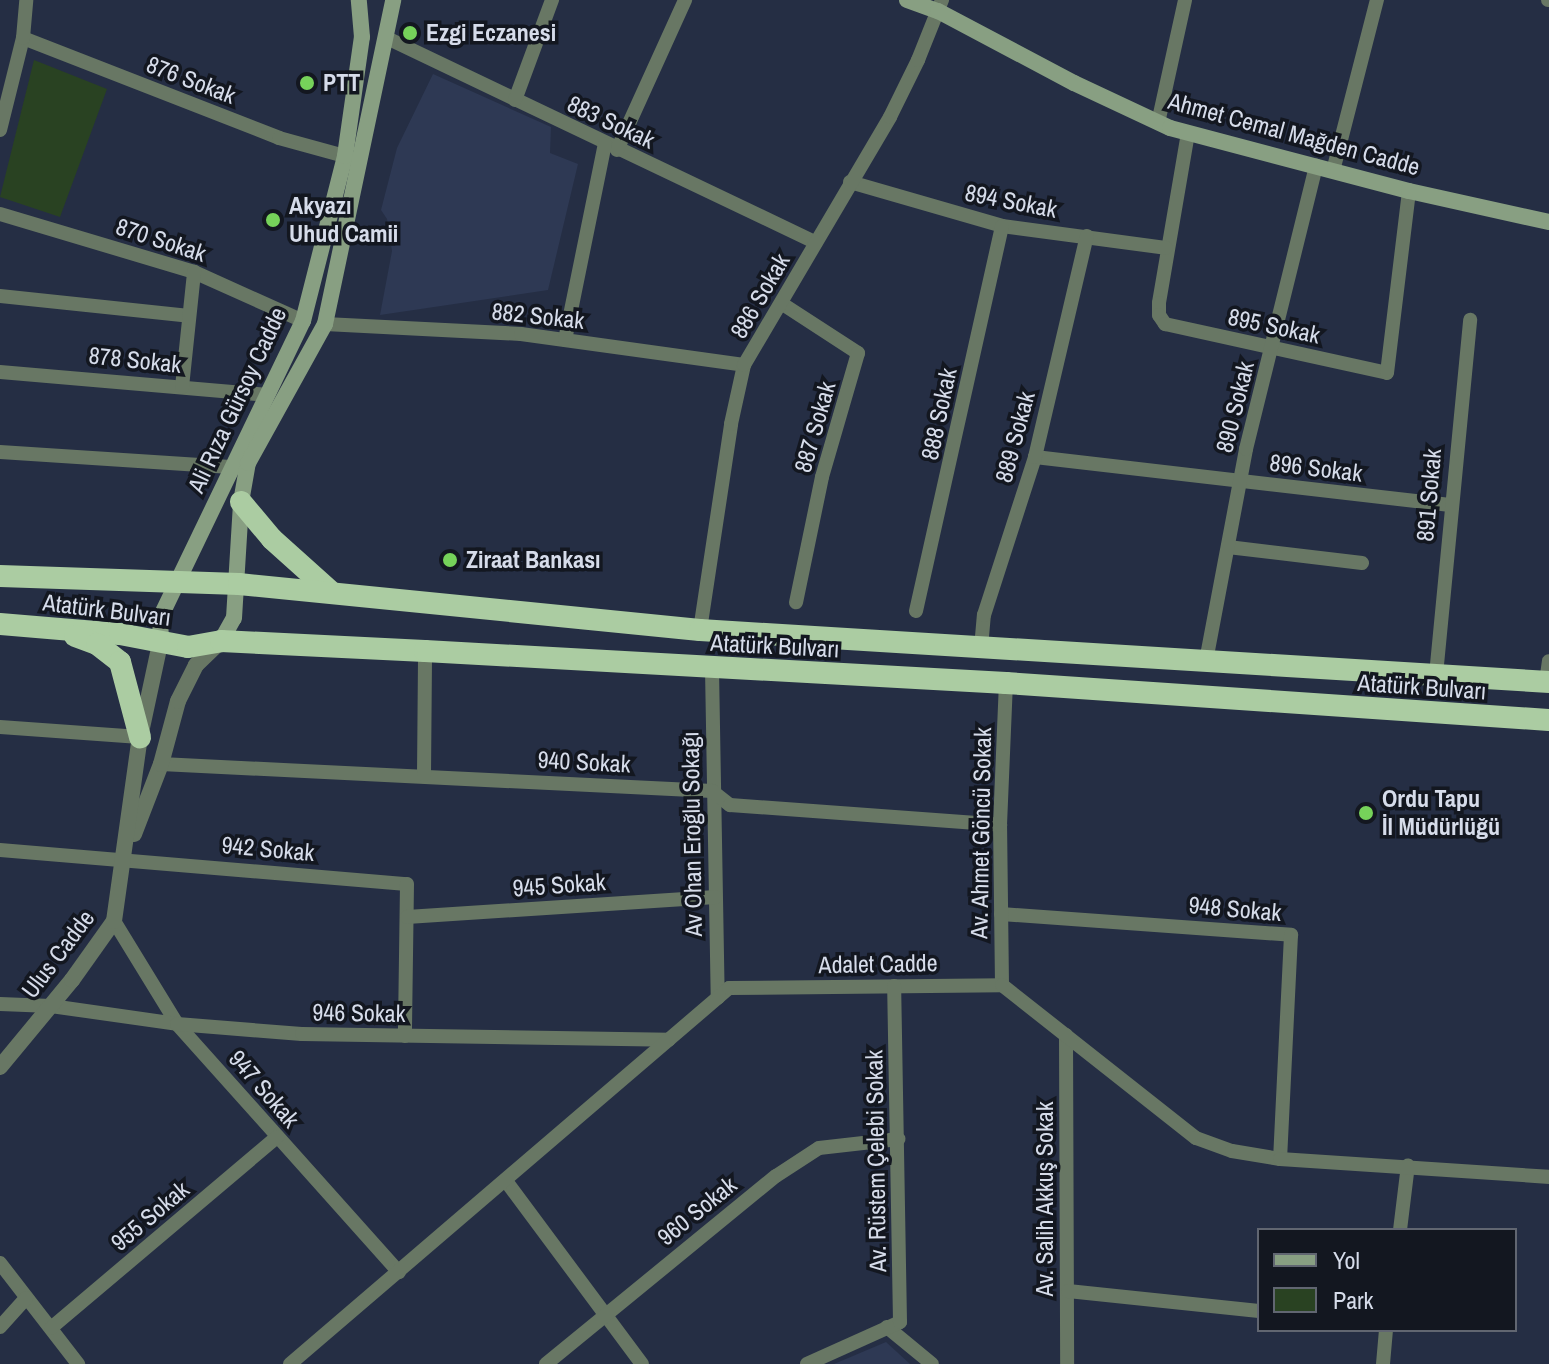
<!DOCTYPE html>
<meta charset="utf-8">
<style>
body{margin:0}
#map{position:relative;width:1549px;height:1364px;overflow:hidden;background:#252e44;font-family:"Archivo Narrow",sans-serif}
div>[style]{position:absolute}
[style*='--x']{left:calc(var(--x)*1px);top:calc(var(--y)*1px);width:calc(var(--w)*1px);rotate:calc(var(--a)*1deg)}
.built>*{inset:0;background:#2e3954}
.green>*{inset:0;background:#294222}
.minor>*{height:14px;margin:-7px;padding:0 7px;transform-origin:7px;border-radius:7px;background:#687764}
.tertiary>*{height:16px;margin:-8px;padding:0 8px;transform-origin:8px;border-radius:8px;background:#687764}
.secondary>*{height:16px;margin:-8px;padding:0 8px;transform-origin:8px;border-radius:8px;background:#889f82}
.trunk>*{height:22px;margin:-11px;padding:0 11px;transform-origin:11px;border-radius:11px;background:#abcca2}
.dots>*{width:22px;height:22px;translate:-50% -50%;box-sizing:border-box;border:4px solid #131720;border-radius:50%}
span{translate:-50% -50%;white-space:nowrap;text-align:center;line-height:1.15;-webkit-text-stroke:7px #131720;paint-order:stroke}
.poi-label{font-size:24px;color:#d6dcea;font-weight:700}
.left{translate:0 -50%;text-align:left}
.street-label{font-size:24px;color:#d6dcea}
.legend{position:absolute;left:1257px;top:1228px;width:260px;height:104px;box-sizing:border-box;background:#131720;border:2px solid #616671;margin:0;padding:10px 14px;list-style:none;font-size:24px;color:#d6dcea}
.legend li{display:flex;align-items:center;gap:16px;height:40px}
.legend b{width:40px;border:2px solid #616671}
</style>
<div id="map">
<div class="built">
<div style="clip-path:polygon(433px 74px,551px 127px,550px 153px,578px 164px,548px 290px,380px 315px,392px 251px,387px 219px,381px 210px,397px 148px)"></div>
<div style="clip-path:polygon(886px 1342px,910px 1364px,834px 1364px)"></div>
</div>
<div class="green">
<div style="clip-path:polygon(34px 60px,107px 89px,60px 217px,0 197px)"></div>
</div>
<div class="minor">
<div style="--x:1548;--y:0;--w:1;--a:0"></div>
<div style="--x:23;--y:38;--w:275;--a:21.3"></div>
<div style="--x:279;--y:138;--w:68;--a:15.3"></div>
<div style="--x:387;--y:38;--w:475;--a:25.5"></div>
<div style="--x:515;--y:100;--w:107;--a:-69.7"></div>
<div style="--x:1158;--y:123;--w:126;--a:-77.6"></div>
<div style="--x:0;--y:130;--w:95;--a:-76"></div>
<div style="--x:23;--y:38;--w:38;--a:-85"></div>
<div style="--x:1188;--y:133;--w:172;--a:99.7"></div>
<div style="--x:1159;--y:303;--w:12;--a:90"></div>
<div style="--x:1159;--y:315;--w:11;--a:56"></div>
<div style="--x:1165;--y:324;--w:227;--a:12.4"></div>
<div style="--x:1387;--y:373;--w:183;--a:-83.1"></div>
<div style="--x:617;--y:150;--w:165;--a:-65.6"></div>
<div style="--x:1333;--y:171;--w:177;--a:-75.6"></div>
<div style="--x:850;--y:182;--w:158;--a:16.1"></div>
<div style="--x:1002;--y:226;--w:165;--a:7.6"></div>
<div style="--x:0;--y:214;--w:202;--a:16.6"></div>
<div style="--x:194;--y:272;--w:120;--a:24.2"></div>
<div style="--x:0;--y:296;--w:190;--a:6"></div>
<div style="--x:781;--y:303;--w:92;--a:33"></div>
<div style="--x:858;--y:353;--w:129;--a:106.2"></div>
<div style="--x:822;--y:477;--w:128;--a:101.7"></div>
<div style="--x:325;--y:324;--w:196;--a:2.9"></div>
<div style="--x:521;--y:334;--w:225;--a:7.9"></div>
<div style="--x:565;--y:340;--w:200;--a:-78.5"></div>
<div style="--x:0;--y:372;--w:267;--a:4.9"></div>
<div style="--x:182;--y:387;--w:116;--a:-84"></div>
<div style="--x:0;--y:452;--w:231;--a:3.7"></div>
<div style="--x:1035;--y:457;--w:418;--a:6.6"></div>
<div style="--x:1228;--y:547;--w:135;--a:6.8"></div>
<div style="--x:916;--y:611;--w:394;--a:-77.4"></div>
<div style="--x:700;--y:630;--w:208;--a:-81.4"></div>
<div style="--x:731;--y:424;--w:60;--a:-77.6"></div>
<div style="--x:744;--y:365;--w:288;--a:-59.5"></div>
<div style="--x:890;--y:117;--w:64;--a:-63.8"></div>
<div style="--x:918;--y:60;--w:65;--a:-68.2"></div>
<div style="--x:981;--y:648;--w:33;--a:-85"></div>
<div style="--x:984;--y:615;--w:166;--a:-72.1"></div>
<div style="--x:1035;--y:457;--w:227;--a:-76.8"></div>
<div style="--x:1206;--y:661;--w:216;--a:-79.3"></div>
<div style="--x:1246;--y:449;--w:292;--a:-76.1"></div>
<div style="--x:712;--y:669;--w:329;--a:89"></div>
<div style="--x:1436;--y:675;--w:357;--a:-84.5"></div>
<div style="--x:1546;--y:682;--w:21;--a:-82"></div>
<div style="--x:0;--y:727;--w:140;--a:4.1"></div>
<div style="--x:161;--y:764;--w:552;--a:2.81"></div>
<div style="--x:712;--y:791;--w:23;--a:38"></div>
<div style="--x:730;--y:805;--w:271;--a:4.2"></div>
<div style="--x:424;--y:774;--w:123;--a:-89.5"></div>
<div style="--x:0;--y:850;--w:408;--a:4.8"></div>
<div style="--x:407;--y:884;--w:152;--a:90.8"></div>
<div style="--x:1001;--y:914;--w:291;--a:4.1"></div>
<div style="--x:1291;--y:935;--w:224;--a:92.8"></div>
<div style="--x:407;--y:917;--w:309;--a:-3.7"></div>
<div style="--x:114;--y:921;--w:121;--a:58.5"></div>
<div style="--x:177;--y:1024;--w:333;--a:48.2"></div>
<div style="--x:1002;--y:985;--w:160;--a:-90.7"></div>
<div style="--x:1000;--y:825;--w:142;--a:-87.6"></div>
<div style="--x:0;--y:1004;--w:51;--a:2.2"></div>
<div style="--x:51;--y:1006;--w:127;--a:8.1"></div>
<div style="--x:177;--y:1024;--w:125;--a:4.6"></div>
<div style="--x:302;--y:1034;--w:367;--a:0.9"></div>
<div style="--x:1066;--y:1035;--w:329;--a:89.8"></div>
<div style="--x:506;--y:1181;--w:228;--a:53.4"></div>
<div style="--x:1400;--y:1230;--w:65;--a:-83"></div>
<div style="--x:0;--y:1263;--w:128;--a:52.3"></div>
<div style="--x:1068;--y:1291;--w:192;--a:6"></div>
<div style="--x:0;--y:1327;--w:39;--a:-48"></div>
<div style="--x:887;--y:1327;--w:58;--a:39.4"></div>
<div style="--x:51;--y:1328;--w:296;--a:-40.2"></div>
<div style="--x:290;--y:1364;--w:578;--a:-40.58"></div>
<div style="--x:729;--y:988;--w:273;--a:-0.6"></div>
<div style="--x:1002;--y:985;--w:247;--a:38.3"></div>
<div style="--x:1196;--y:1138;--w:38;--a:20"></div>
<div style="--x:1232;--y:1151;--w:49;--a:9.5"></div>
<div style="--x:1280;--y:1159;--w:270;--a:3.8"></div>
<div style="--x:546;--y:1364;--w:297;--a:-39.3"></div>
<div style="--x:776;--y:1176;--w:51;--a:-33.1"></div>
<div style="--x:819;--y:1148;--w:80;--a:-6.5"></div>
<div style="--x:807;--y:1364;--w:102;--a:-24.3"></div>
<div style="--x:900;--y:1322;--w:336;--a:-91"></div>
<div style="--x:1383;--y:1364;--w:34;--a:-85"></div>
</div>
<div class="tertiary">
<div style="--x:134;--y:834;--w:75;--a:-68.9"></div>
<div style="--x:161;--y:764;--w:65;--a:-74.9"></div>
<div style="--x:178;--y:701;--w:40;--a:-63.4"></div>
<div style="--x:196;--y:665;--w:35;--a:-44"></div>
<div style="--x:0;--y:1067;--w:113;--a:-50.4"></div>
<div style="--x:72;--y:980;--w:72;--a:-54.6"></div>
<div style="--x:114;--y:921;--w:186;--a:-82"></div>
<div style="--x:140;--y:737;--w:100;--a:-77.9"></div>
</div>
<div class="secondary">
<div style="--x:907;--y:0;--w:33;--a:20"></div>
<div style="--x:938;--y:11;--w:154;--a:27.9"></div>
<div style="--x:1074;--y:83;--w:106;--a:25.1"></div>
<div style="--x:1170;--y:128;--w:247;--a:14.8"></div>
<div style="--x:1409;--y:191;--w:143;--a:12.5"></div>
<div style="--x:161;--y:639;--w:21;--a:-93"></div>
<div style="--x:160;--y:618;--w:330;--a:-64.3"></div>
<div style="--x:303;--y:321;--w:170;--a:-75.7"></div>
<div style="--x:345;--y:156;--w:120;--a:-81.9"></div>
<div style="--x:362;--y:37;--w:37;--a:-95"></div>
<div style="--x:221;--y:641;--w:26;--a:-61"></div>
<div style="--x:234;--y:618;--w:116;--a:-86.5"></div>
<div style="--x:241;--y:502;--w:40;--a:-80"></div>
<div style="--x:248;--y:463;--w:159;--a:-61"></div>
<div style="--x:325;--y:324;--w:331;--a:-78.1"></div>
</div>
<div class="trunk">
<div style="--x:241;--y:502;--w:48;--a:50"></div>
<div style="--x:272;--y:539;--w:79;--a:41.9"></div>
<div style="--x:0;--y:576;--w:239;--a:1.9"></div>
<div style="--x:239;--y:584;--w:463;--a:5.7"></div>
<div style="--x:700;--y:630;--w:851;--a:3.5"></div>
<div style="--x:0;--y:624;--w:120;--a:4.8"></div>
<div style="--x:120;--y:634;--w:69;--a:10.8"></div>
<div style="--x:188;--y:647;--w:34;--a:-10"></div>
<div style="--x:221;--y:641;--w:204;--a:2.8"></div>
<div style="--x:425;--y:651;--w:582;--a:3.15"></div>
<div style="--x:1006;--y:683;--w:544;--a:3.9"></div>
<div style="--x:75;--y:636;--w:23;--a:20"></div>
<div style="--x:97;--y:644;--w:29;--a:38"></div>
<div style="--x:120;--y:662;--w:78;--a:75.1"></div>
</div>
<div class="dots">
<div style="left:410px;top:33px;background:#76d25a"></div>
<div style="left:307px;top:83px;background:#76d25a"></div>
<div style="left:273px;top:220px;background:#76d25a"></div>
<div style="left:450px;top:560px;background:#76d25a"></div>
<div style="left:1366px;top:813px;background:#76d25a"></div>
</div>
<div class="poi-label">
<span class="left" style="left:426px;top:33px">Ezgi Eczanesi</span>
<span class="left" style="left:323px;top:83px">PTT</span>
<span class="left" style="left:289px;top:220px">Akyazı<br>Uhud Camii</span>
<span class="left" style="left:466px;top:560px">Ziraat Bankası</span>
<span class="left" style="left:1382px;top:813px">Ordu Tapu<br>İl Müdürlüğü</span>
</div>
<div class="street-label">
<span style="left:191px;top:80px;rotate:21deg">876 Sokak</span>
<span style="left:611px;top:122px;rotate:25deg">883 Sokak</span>
<span style="left:1294px;top:134px;rotate:15deg">Ahmet Cemal Mağden Cadde</span>
<span style="left:1011px;top:201px;rotate:11deg">894 Sokak</span>
<span style="left:161px;top:240px;rotate:18deg">870 Sokak</span>
<span style="left:760px;top:296px;rotate:-60deg">886 Sokak</span>
<span style="left:538px;top:316px;rotate:6deg">882 Sokak</span>
<span style="left:1274px;top:326px;rotate:12deg">895 Sokak</span>
<span style="left:135px;top:360px;rotate:6deg">878 Sokak</span>
<span style="left:237px;top:400px;rotate:-65deg">Ali Rıza Gürsoy Cadde</span>
<span style="left:1235px;top:407px;rotate:-76deg">890 Sokak</span>
<span style="left:939px;top:414px;rotate:-78deg">888 Sokak</span>
<span style="left:815px;top:427px;rotate:-74deg">887 Sokak</span>
<span style="left:1015px;top:437px;rotate:-75deg">889 Sokak</span>
<span style="left:1316px;top:468px;rotate:7deg">896 Sokak</span>
<span style="left:1429px;top:495px;rotate:-85deg">891 Sokak</span>
<span style="left:107px;top:610px;rotate:7deg">Atatürk Bulvarı</span>
<span style="left:775px;top:646px;rotate:3deg">Atatürk Bulvarı</span>
<span style="left:1422px;top:687px;rotate:4deg">Atatürk Bulvarı</span>
<span style="left:584px;top:762px;rotate:3deg">940 Sokak</span>
<span style="left:981px;top:833px;rotate:-89deg">Av. Ahmet Göncü Sokak</span>
<span style="left:692px;top:834px;rotate:-91deg">Av Ohan Eroğlu Sokağı</span>
<span style="left:268px;top:849px;rotate:5deg">942 Sokak</span>
<span style="left:559px;top:885px;rotate:-4deg">945 Sokak</span>
<span style="left:1235px;top:909px;rotate:5deg">948 Sokak</span>
<span style="left:58px;top:954px;rotate:-53deg">Ulus Cadde</span>
<span style="left:878px;top:964px;rotate:-1deg">Adalet Cadde</span>
<span style="left:359px;top:1013px;rotate:1deg">946 Sokak</span>
<span style="left:264px;top:1089px;rotate:49deg">947 Sokak</span>
<span style="left:876px;top:1161px;rotate:-91deg">Av. Rüstem Çelebi Sokak</span>
<span style="left:1045px;top:1199px;rotate:-90deg">Av. Salih Akkuş Sokak</span>
<span style="left:697px;top:1211px;rotate:-39deg">960 Sokak</span>
<span style="left:150px;top:1216px;rotate:-40deg">955 Sokak</span>
</div>
<ul class="legend">
<li><b style="height:10px;background:#889f82"></b>Yol</li>
<li><b style="height:22px;background:#294222"></b>Park</li>
</ul>
</div>
